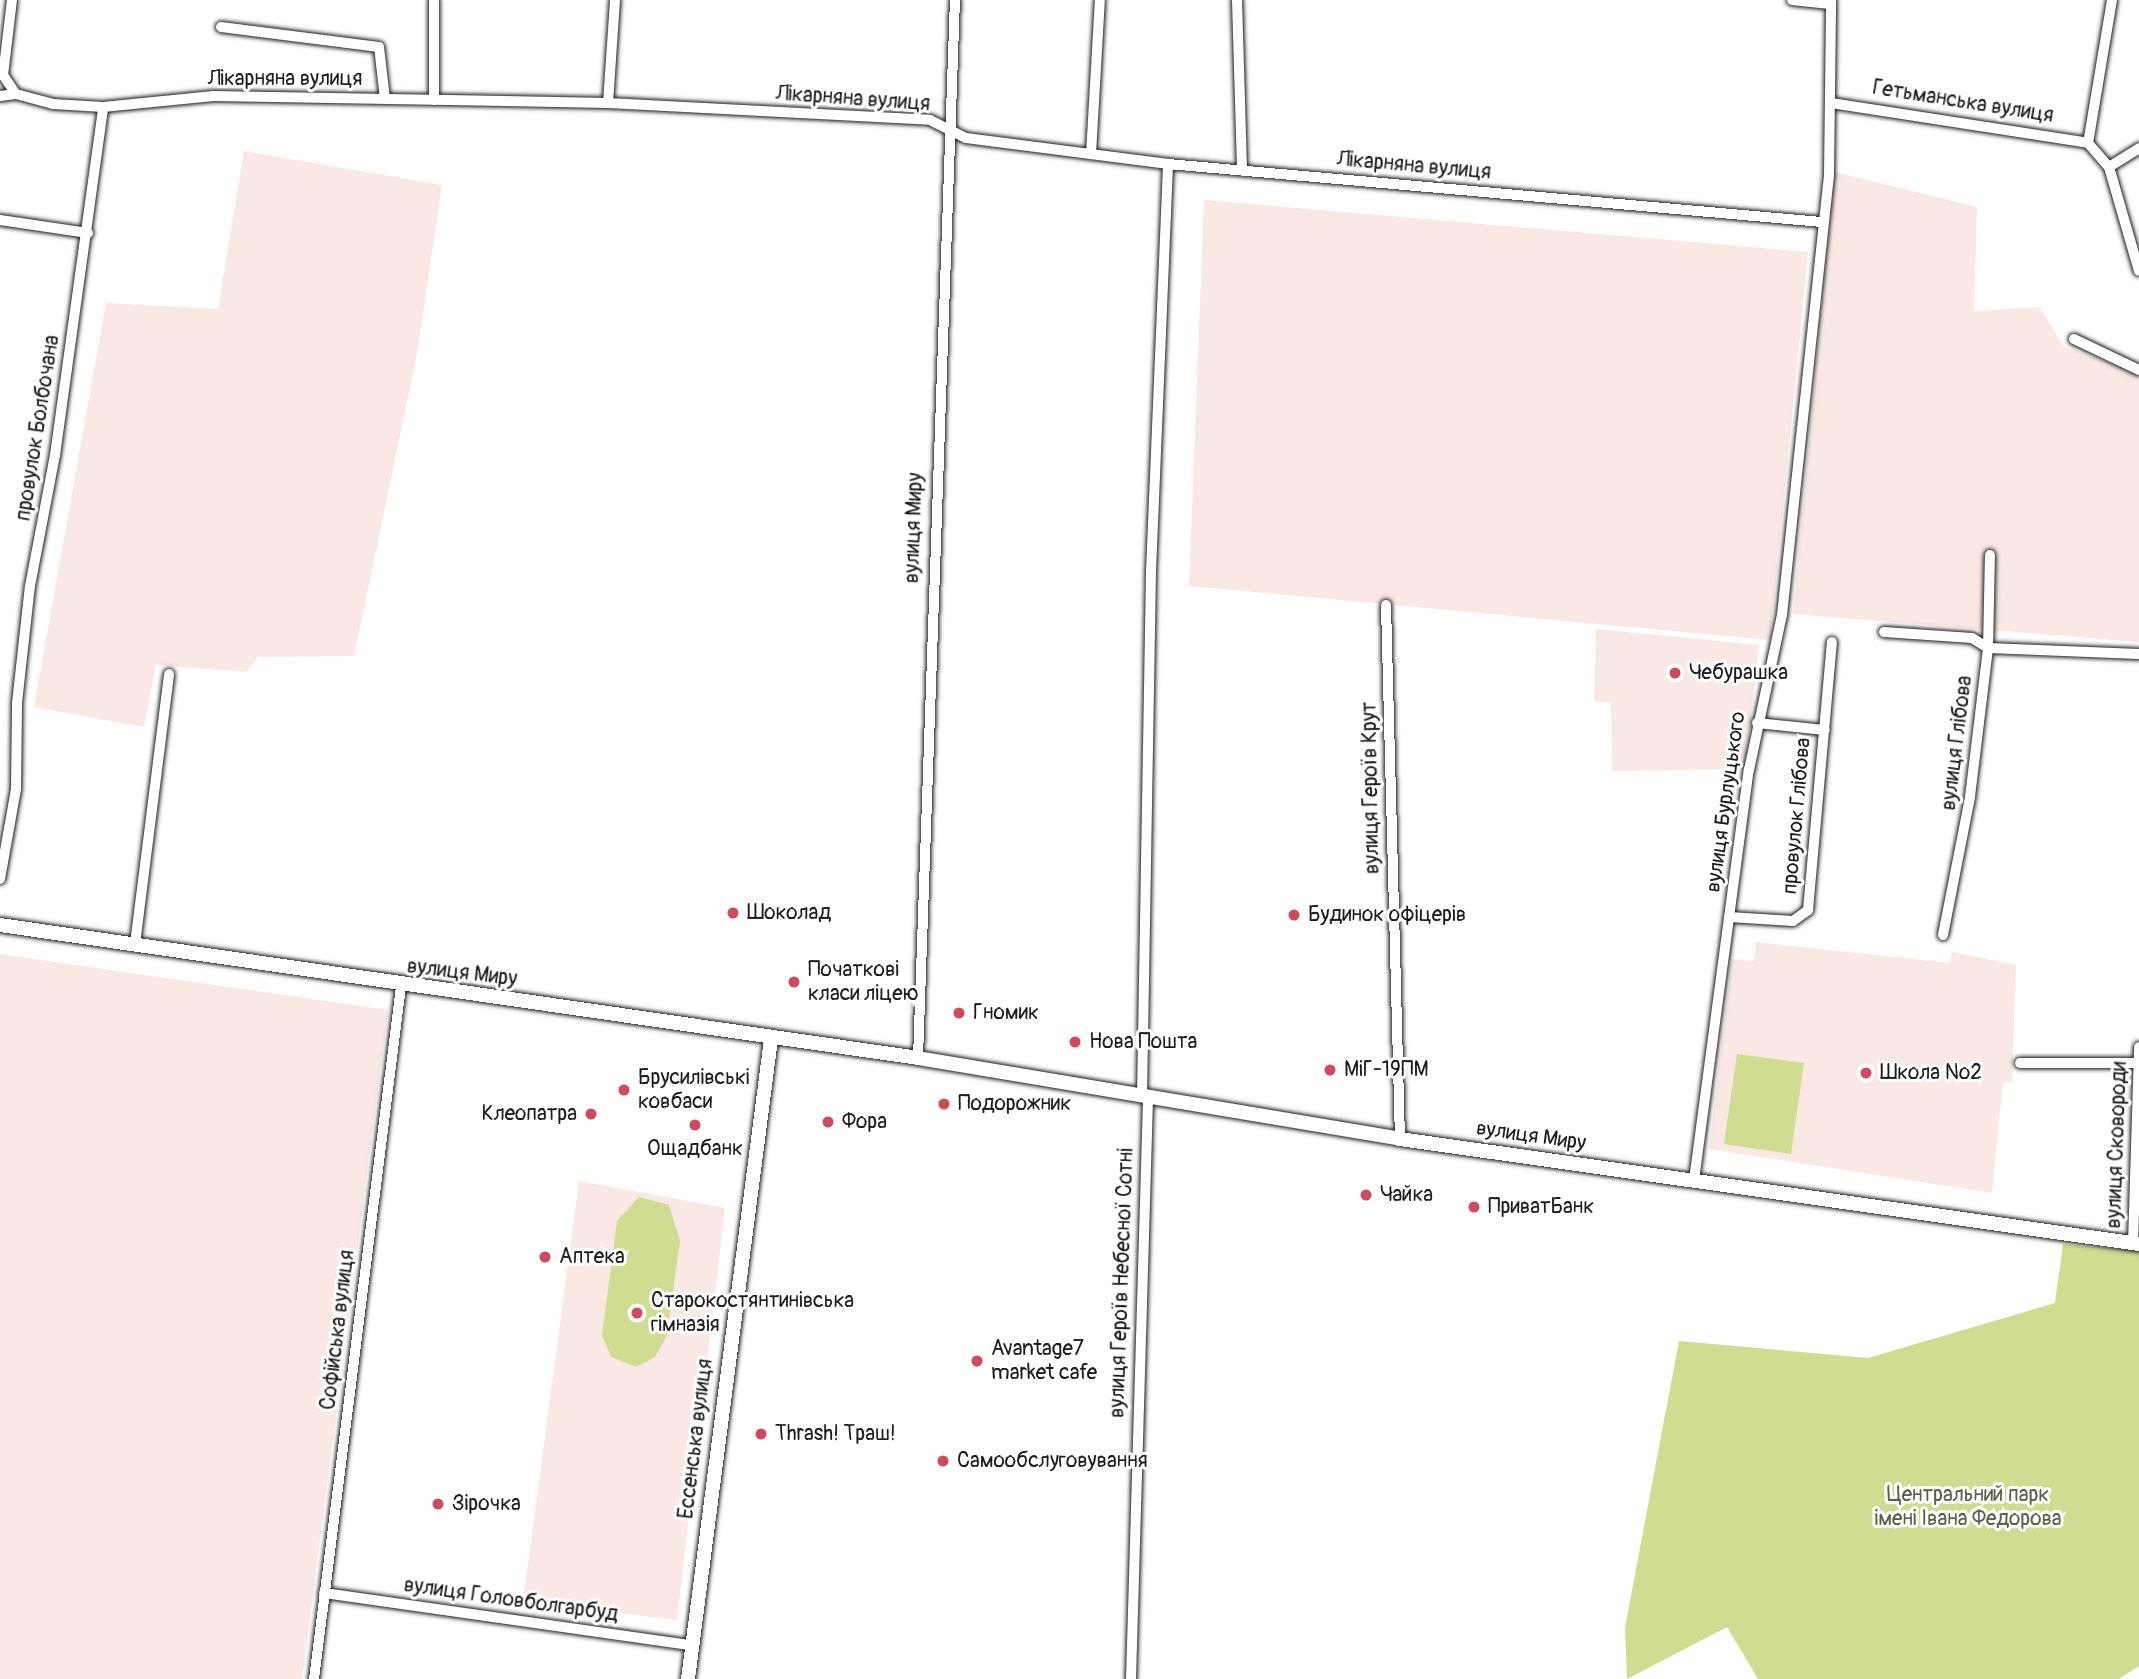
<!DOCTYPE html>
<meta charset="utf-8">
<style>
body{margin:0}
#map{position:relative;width:2139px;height:1679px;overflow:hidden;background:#fff;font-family:Pangolin,sans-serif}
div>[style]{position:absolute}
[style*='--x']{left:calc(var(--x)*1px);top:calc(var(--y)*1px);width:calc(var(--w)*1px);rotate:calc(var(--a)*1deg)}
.built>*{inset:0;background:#fae8e5}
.green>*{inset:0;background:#d0dc8f}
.roads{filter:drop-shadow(0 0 2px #1c1c1c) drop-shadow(0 0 2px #1c1c1c)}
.street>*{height:10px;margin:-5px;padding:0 5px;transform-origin:5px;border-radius:5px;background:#fff}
.secondary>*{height:14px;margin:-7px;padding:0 7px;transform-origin:7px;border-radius:7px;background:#fff}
.dots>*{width:19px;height:19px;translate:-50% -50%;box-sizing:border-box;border:4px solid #fff;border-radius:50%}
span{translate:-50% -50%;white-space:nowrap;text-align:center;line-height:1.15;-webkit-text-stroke:6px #fff;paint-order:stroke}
.street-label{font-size:21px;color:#1c1c1c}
.poi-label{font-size:21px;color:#1c1c1c}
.left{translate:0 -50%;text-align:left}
.right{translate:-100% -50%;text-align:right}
.park-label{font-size:21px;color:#5b5f44}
</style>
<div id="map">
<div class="built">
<div style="clip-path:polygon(244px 151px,442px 185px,417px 354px,354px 656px,258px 657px,246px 672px,156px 665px,144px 727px,34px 707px,106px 303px,218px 309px)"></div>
<div style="clip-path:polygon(1834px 172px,1977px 207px,1974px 311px,2040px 307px,2063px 346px,2139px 374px,2139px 642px,1793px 614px)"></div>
<div style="clip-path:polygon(1204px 200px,1808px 252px,1770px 640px,1189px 586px)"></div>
<div style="clip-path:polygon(1596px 629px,1759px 645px,1745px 769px,1612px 771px,1611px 703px,1594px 701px)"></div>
<div style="clip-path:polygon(1756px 942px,1950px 963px,1952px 952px,2016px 965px,2012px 1082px,2003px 1082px,1992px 1193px,1709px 1149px,1732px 959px,1754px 961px)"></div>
<div style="clip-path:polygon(0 954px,388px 1010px,302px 1679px,0 1679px)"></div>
<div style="clip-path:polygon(579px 1181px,725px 1208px,677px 1620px,523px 1602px)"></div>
</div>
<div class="green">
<div style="clip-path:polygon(1737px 1054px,1804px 1063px,1791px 1154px,1724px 1144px)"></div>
<div style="clip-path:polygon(639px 1197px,669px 1205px,680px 1241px,667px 1335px,655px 1357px,636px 1367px,611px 1357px,602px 1335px,617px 1221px)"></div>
<div style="clip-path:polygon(2063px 1244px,2139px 1251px,2139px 1666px,2119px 1679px,1758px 1679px,1727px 1627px,1627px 1679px,1625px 1628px,1679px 1341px,1868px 1358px,2055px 1303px)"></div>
</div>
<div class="roads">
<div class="street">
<div style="--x:12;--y:0;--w:76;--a:96.8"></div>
<div style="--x:3;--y:75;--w:23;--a:56"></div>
<div style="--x:16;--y:94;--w:38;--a:15"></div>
<div style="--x:53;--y:104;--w:50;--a:3.4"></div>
<div style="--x:103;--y:107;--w:111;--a:-5.7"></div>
<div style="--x:213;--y:96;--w:395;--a:1"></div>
<div style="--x:608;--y:103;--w:322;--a:3"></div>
<div style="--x:930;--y:120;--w:40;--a:26.6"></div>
<div style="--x:966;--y:138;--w:204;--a:7.3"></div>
<div style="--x:1168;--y:164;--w:657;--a:5.07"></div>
<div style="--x:1237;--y:0;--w:170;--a:88.3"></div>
<div style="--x:1792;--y:0;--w:38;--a:6"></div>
<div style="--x:2112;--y:0;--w:145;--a:99.5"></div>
<div style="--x:2088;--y:143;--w:32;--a:49"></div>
<div style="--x:2109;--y:167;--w:108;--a:73.9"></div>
<div style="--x:221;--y:27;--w:159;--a:7.2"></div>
<div style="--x:379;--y:47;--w:52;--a:83.4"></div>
<div style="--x:0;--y:96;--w:16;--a:-7"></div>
<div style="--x:434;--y:100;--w:100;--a:-90"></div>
<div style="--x:608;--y:103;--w:103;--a:-86.1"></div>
<div style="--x:1831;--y:103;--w:260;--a:8.8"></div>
<div style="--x:1091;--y:154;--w:154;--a:-86.7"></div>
<div style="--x:2109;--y:167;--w:36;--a:-32"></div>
<div style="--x:0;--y:220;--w:89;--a:8.4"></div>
<div style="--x:2074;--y:339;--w:72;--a:25.5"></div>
<div style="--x:1386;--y:605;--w:534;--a:88.5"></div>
<div style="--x:1884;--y:632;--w:88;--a:3.9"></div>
<div style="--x:1972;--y:638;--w:19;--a:32"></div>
<div style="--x:1988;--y:648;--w:151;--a:2.3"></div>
<div style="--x:1757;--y:723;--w:68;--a:5.9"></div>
<div style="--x:0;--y:879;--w:91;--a:-79.9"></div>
<div style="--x:16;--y:789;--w:86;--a:-89.3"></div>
<div style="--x:17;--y:703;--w:118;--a:-83.7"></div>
<div style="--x:30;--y:586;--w:133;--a:-79.2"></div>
<div style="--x:55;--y:455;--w:351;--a:-82.1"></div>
<div style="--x:1729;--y:917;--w:64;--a:3.6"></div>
<div style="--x:1793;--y:921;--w:19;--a:-36"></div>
<div style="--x:1808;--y:910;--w:269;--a:-84.9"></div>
<div style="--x:1943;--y:935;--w:141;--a:-78.9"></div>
<div style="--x:1970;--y:797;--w:150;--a:-83.1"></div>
<div style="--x:1988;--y:648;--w:93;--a:-88.8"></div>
<div style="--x:135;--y:944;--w:272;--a:-82.8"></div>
<div style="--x:918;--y:1058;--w:1059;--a:-88"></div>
<div style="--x:2020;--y:1063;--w:119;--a:0"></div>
<div style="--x:1142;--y:1097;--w:526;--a:-89.02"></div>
<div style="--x:1151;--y:571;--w:407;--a:-87.6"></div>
<div style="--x:1694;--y:1180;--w:414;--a:-82.4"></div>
<div style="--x:1749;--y:770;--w:158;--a:-78"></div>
<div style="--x:1782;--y:615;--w:443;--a:-83.9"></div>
<div style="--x:1829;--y:174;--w:174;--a:-89.3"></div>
<div style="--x:2133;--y:1243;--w:196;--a:-88.2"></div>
<div style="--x:324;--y:1593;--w:371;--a:8.1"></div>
<div style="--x:314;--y:1679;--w:698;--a:-82.84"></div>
<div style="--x:1131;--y:1679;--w:581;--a:-88.32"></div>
</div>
<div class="secondary">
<div style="--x:0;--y:925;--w:928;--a:8.24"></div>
<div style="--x:918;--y:1058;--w:489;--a:9.5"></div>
<div style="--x:1400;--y:1139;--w:746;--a:8.09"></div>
<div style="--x:688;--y:1679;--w:645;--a:-82.61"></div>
</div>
</div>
<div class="dots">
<div style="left:1675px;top:673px;background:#d1495b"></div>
<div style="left:733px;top:913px;background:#d1495b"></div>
<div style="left:1294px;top:915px;background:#d1495b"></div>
<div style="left:794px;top:982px;background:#d1495b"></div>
<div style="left:959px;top:1013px;background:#d1495b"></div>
<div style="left:1075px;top:1042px;background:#d1495b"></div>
<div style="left:1330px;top:1070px;background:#d1495b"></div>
<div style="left:1866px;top:1073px;background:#d1495b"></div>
<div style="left:624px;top:1090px;background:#d1495b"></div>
<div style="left:944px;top:1104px;background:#d1495b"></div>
<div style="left:591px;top:1114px;background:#d1495b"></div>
<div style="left:828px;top:1122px;background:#d1495b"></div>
<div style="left:695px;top:1125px;background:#d1495b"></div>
<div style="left:1366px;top:1195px;background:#d1495b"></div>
<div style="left:1474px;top:1207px;background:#d1495b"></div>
<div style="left:545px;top:1257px;background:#d1495b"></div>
<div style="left:637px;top:1313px;background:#d1495b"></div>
<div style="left:977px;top:1361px;background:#d1495b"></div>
<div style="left:761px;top:1434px;background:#d1495b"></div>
<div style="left:943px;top:1461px;background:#d1495b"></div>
<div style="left:438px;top:1504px;background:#d1495b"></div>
</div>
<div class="street-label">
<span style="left:285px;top:79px">Лікарняна вулиця</span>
<span style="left:853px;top:99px;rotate:4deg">Лікарняна вулиця</span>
<span style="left:1963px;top:102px;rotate:9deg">Гетьманська вулиця</span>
<span style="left:1414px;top:166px;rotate:5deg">Лікарняна вулиця</span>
<span style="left:38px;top:428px;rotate:-81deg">провулок Болбочана</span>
<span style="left:914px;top:528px;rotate:-88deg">вулиця Миру</span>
<span style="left:1957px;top:743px;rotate:-83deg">вулиця Глібова</span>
<span style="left:1371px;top:788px;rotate:-91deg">вулиця Героїв Крут</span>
<span style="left:1726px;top:802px;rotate:-82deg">вулиця Бурлуцького</span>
<span style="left:1797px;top:816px;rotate:-85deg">провулок Глібова</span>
<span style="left:462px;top:973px;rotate:7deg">вулиця Миру</span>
<span style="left:1531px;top:1136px;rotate:8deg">вулиця Миру</span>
<span style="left:2117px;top:1145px;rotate:-88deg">вулиця Сковороди</span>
<span style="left:1122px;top:1283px;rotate:-88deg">вулиця Героїв Небесної Сотні</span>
<span style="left:338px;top:1330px;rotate:-83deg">Софійська вулиця</span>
<span style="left:696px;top:1439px;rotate:-83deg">Ессенська вулиця</span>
<span style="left:511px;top:1600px;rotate:8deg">вулиця Головболгарбуд</span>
</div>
<div class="poi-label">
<span class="left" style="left:1689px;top:673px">Чебурашка</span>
<span class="left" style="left:747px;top:913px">Шоколад</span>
<span class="left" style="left:1308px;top:915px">Будинок офіцерів</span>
<span class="left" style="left:808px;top:982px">Початкові<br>класи ліцею</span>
<span class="left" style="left:973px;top:1013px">Гномик</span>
<span class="left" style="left:1089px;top:1042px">Нова Пошта</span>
<span class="left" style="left:1344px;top:1070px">МіГ-19ПМ</span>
<span class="left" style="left:1880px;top:1073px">Школа №2</span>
<span class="left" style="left:638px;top:1090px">Брусилівські<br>ковбаси</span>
<span class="left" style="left:958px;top:1104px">Подорожник</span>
<span class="right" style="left:577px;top:1114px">Клеопатра</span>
<span class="left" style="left:842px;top:1122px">Фора</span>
<span style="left:695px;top:1149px">Ощадбанк</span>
<span class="left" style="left:1380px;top:1195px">Чайка</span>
<span class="left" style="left:1488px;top:1207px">ПриватБанк</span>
<span class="left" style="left:559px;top:1257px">Аптека</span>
<span class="left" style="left:651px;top:1313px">Старокостянтинівська<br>гімназія</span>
<span class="left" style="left:991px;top:1361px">Avantage7<br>market cafe</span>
<span class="left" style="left:775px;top:1434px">Thrash! Траш!</span>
<span class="left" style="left:957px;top:1461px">Самообслуговування</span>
<span class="left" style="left:452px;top:1504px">Зірочка</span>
</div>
<div class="park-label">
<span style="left:1968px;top:1507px">Центральний парк<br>імені Івана Федорова</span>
</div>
</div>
